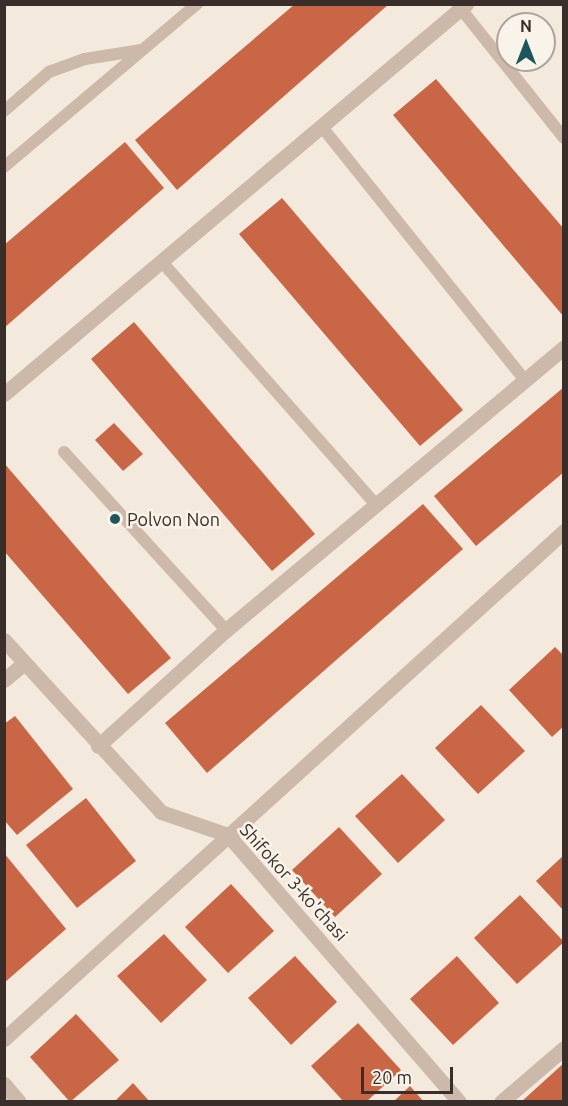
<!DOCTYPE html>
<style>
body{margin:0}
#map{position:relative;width:568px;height:1106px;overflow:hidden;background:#f3e9dd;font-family:Ubuntu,sans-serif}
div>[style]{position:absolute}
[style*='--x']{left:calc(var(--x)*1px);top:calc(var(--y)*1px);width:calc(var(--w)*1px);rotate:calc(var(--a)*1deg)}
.building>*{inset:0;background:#c86646}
.service>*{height:12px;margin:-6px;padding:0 6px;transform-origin:6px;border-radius:6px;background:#ccb9a9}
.minor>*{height:15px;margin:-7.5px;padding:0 7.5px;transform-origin:7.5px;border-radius:7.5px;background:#ccb9a9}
.dots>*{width:16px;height:16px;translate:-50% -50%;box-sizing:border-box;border:3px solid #faf3ea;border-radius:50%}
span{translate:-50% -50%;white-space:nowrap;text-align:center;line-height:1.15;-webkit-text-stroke:5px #faf3ea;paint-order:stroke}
.poi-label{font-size:18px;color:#392e29}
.left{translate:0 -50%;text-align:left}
.street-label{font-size:18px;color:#392e29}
.frame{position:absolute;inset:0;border:6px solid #392e29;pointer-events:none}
.north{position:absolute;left:496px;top:12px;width:60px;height:60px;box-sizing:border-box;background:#faf3ea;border:2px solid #ada49d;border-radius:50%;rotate:0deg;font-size:16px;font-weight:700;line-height:24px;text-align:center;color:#392e29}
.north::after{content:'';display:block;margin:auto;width:21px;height:27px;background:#1d575b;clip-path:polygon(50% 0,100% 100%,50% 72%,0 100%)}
.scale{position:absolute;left:361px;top:1067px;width:92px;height:27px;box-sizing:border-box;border:3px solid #392e29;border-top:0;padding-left:8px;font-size:18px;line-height:21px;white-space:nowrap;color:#392e29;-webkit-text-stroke:4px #faf3ea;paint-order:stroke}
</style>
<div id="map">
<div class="building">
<div style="clip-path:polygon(295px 4px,389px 4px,177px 190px,135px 140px)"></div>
<div style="clip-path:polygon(436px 79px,564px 229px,564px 317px,393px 115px)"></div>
<div style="clip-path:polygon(125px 142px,164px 188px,4px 328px,4px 245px)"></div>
<div style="clip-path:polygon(282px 198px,463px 410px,420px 446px,239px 234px)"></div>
<div style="clip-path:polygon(134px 322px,315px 534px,272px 571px,91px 359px)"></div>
<div style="clip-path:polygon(564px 387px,564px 472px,476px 546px,434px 496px)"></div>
<div style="clip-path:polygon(114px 423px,143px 454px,123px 471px,95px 440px)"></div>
<div style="clip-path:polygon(4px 463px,171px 658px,128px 694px,4px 551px)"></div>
<div style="clip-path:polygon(423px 504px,463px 549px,207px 773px,165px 723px)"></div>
<div style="clip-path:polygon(555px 647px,564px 656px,564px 726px,552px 737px,509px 690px)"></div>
<div style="clip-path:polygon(481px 705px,525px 751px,478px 794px,435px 748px)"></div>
<div style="clip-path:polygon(15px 716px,73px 789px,17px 835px,4px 820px,4px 724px)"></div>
<div style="clip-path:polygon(402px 774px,445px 820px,398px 863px,355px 816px)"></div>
<div style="clip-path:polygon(86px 798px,136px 861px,77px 908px,26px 845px)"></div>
<div style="clip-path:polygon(339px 827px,382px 874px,335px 917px,292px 870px)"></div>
<div style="clip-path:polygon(4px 853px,66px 929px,4px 983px)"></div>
<div style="clip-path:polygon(564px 855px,564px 911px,536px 881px)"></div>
<div style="clip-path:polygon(231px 884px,274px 931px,228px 973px,185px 927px)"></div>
<div style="clip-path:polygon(520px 895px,564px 942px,517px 984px,474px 938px)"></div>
<div style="clip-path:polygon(164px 934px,207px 980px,161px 1023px,117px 976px)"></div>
<div style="clip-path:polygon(295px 956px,337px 1002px,291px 1045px,248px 998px)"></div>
<div style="clip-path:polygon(457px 956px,499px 1003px,453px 1045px,410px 999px)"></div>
<div style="clip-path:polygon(76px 1014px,119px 1060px,70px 1102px,30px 1057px)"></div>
<div style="clip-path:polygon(358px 1023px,401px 1070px,366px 1102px,344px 1102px,311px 1066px)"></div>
<div style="clip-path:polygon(564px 1063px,564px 1102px,521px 1102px)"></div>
<div style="clip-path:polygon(133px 1083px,150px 1102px,114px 1102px)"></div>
<div style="clip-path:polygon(410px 1086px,424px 1102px,393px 1102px)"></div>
</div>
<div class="service">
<div style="--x:461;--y:9;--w:165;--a:51.4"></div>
<div style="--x:4;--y:111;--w:60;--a:-40.9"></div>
<div style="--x:49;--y:72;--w:38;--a:-20"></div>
<div style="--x:85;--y:59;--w:57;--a:-9.1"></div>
<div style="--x:322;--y:127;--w:324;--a:51.3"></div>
<div style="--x:4;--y:167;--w:253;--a:-40.2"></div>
<div style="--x:162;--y:262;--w:324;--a:48.6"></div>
<div style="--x:64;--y:452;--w:241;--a:47.7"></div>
</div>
<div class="minor">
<div style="--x:4;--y:394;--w:605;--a:-40.17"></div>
<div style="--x:4;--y:640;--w:233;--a:47.6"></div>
<div style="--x:161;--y:812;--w:71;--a:18.9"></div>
<div style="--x:228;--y:835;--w:353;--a:49.1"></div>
<div style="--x:4;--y:680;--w:26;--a:-40"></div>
<div style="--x:98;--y:746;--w:173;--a:-42.2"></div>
<div style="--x:226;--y:630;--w:441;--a:-39.9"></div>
<div style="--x:4;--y:1039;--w:756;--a:-42.21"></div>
<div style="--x:4;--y:1084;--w:23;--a:50"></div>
<div style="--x:501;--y:1102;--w:83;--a:-40.6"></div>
</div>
<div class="dots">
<div style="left:115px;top:519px;background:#1d575b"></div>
</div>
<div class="poi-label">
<span class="left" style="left:127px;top:519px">Polvon Non</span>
</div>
<div class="street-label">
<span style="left:294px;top:882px;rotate:48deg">Shifokor 3-ko'chasi</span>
</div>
<div class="frame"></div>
<div class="north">N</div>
<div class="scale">20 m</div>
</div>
